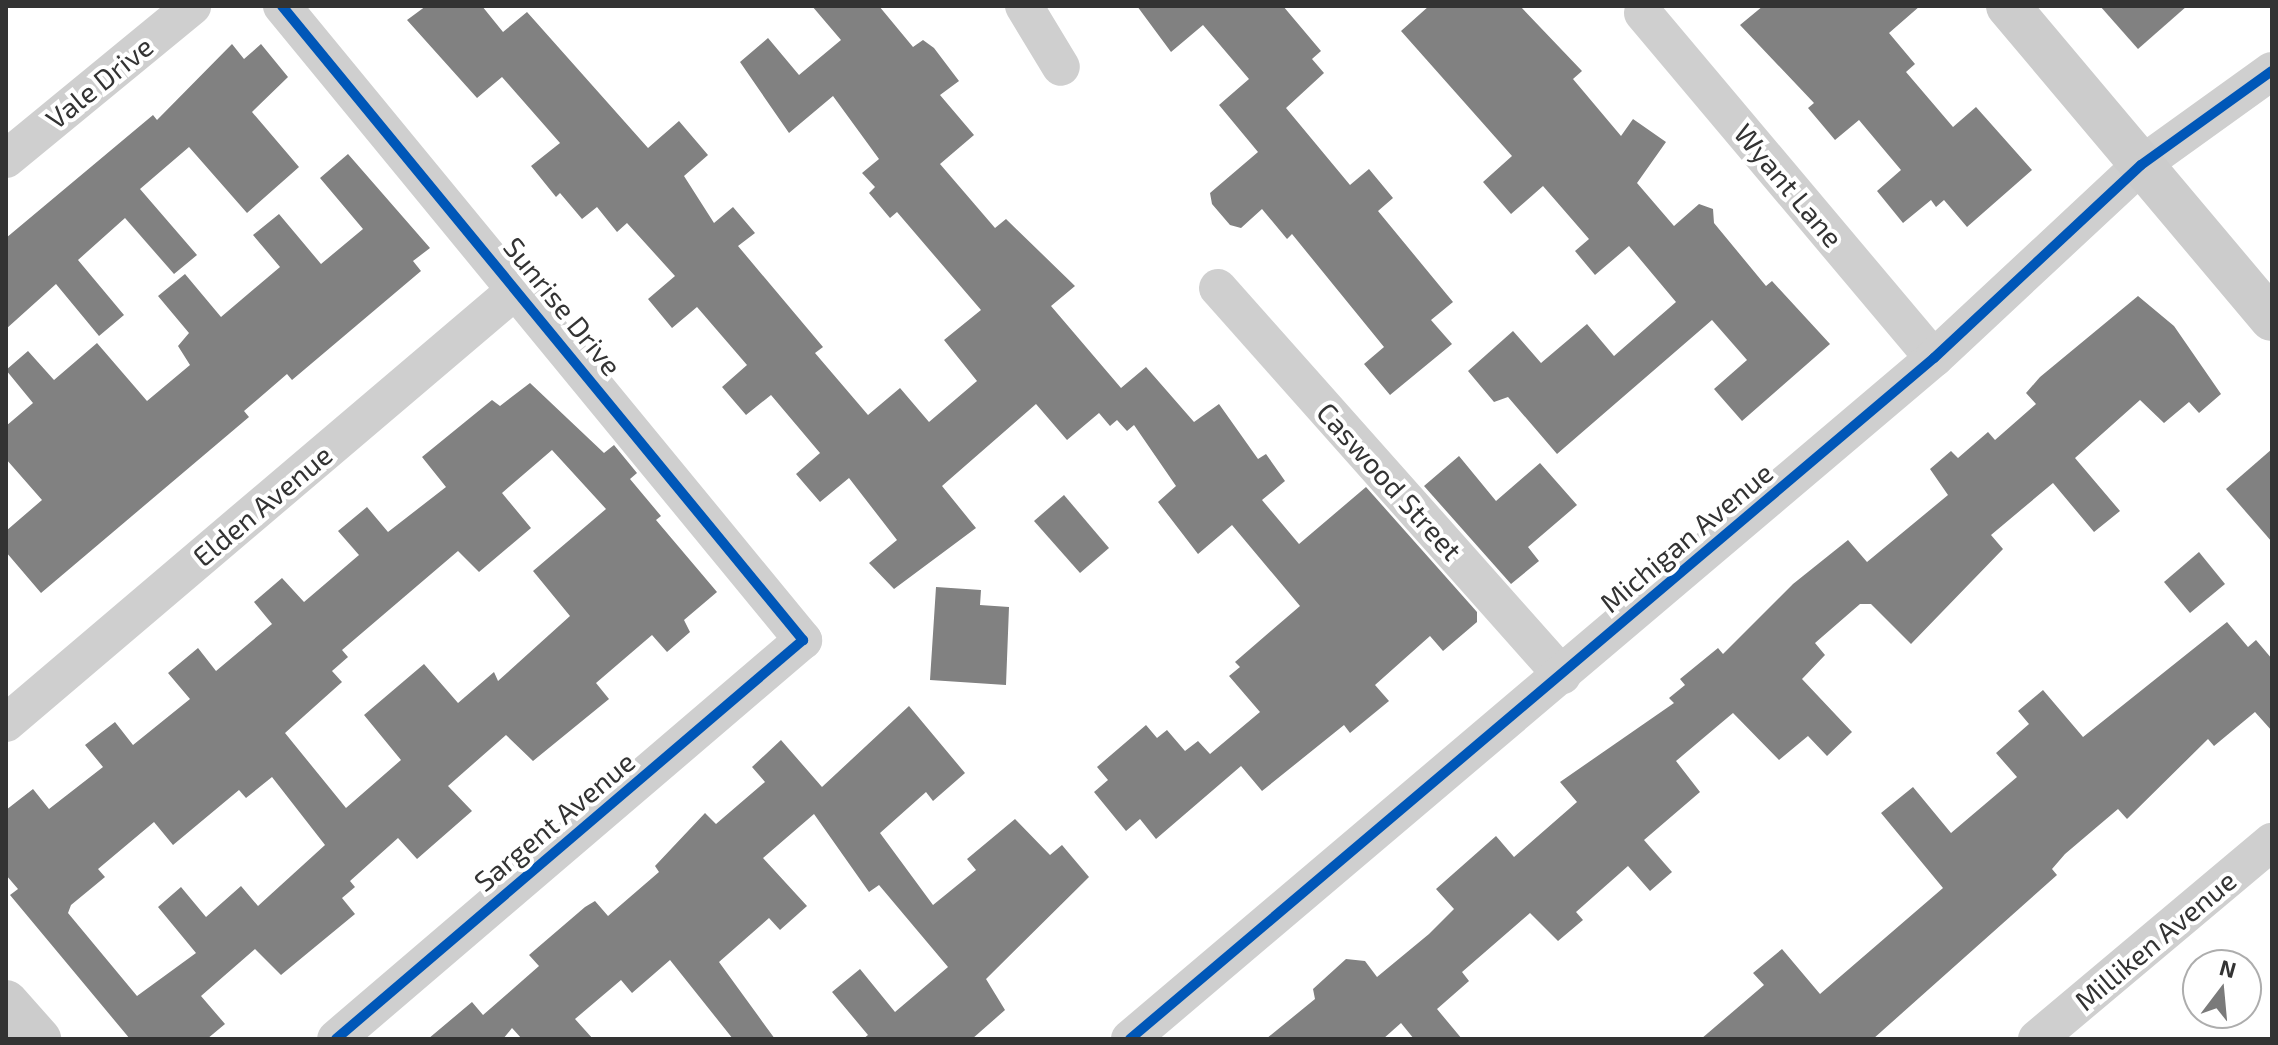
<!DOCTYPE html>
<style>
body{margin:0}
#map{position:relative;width:2278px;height:1045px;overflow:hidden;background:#fff;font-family:"Exo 2",sans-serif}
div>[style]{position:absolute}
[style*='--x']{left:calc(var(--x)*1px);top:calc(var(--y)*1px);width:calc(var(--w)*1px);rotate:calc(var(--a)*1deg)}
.building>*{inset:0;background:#818181}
.street>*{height:38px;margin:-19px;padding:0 19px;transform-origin:19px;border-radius:19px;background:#cfcfcf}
.secondary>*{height:44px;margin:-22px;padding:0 22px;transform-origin:22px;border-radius:22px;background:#ccc}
.cycleway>*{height:10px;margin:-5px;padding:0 5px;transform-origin:5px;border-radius:5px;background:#0057b8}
span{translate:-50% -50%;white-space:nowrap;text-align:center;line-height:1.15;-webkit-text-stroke:8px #fff;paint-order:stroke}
.street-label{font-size:28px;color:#333}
.frame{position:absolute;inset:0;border:8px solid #333;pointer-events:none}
.north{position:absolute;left:2182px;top:949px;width:80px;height:80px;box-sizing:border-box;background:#fff;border:2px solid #adadad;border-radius:50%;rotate:16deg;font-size:22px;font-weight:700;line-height:32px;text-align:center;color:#333}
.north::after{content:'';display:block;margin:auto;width:28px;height:36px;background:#7a7a7a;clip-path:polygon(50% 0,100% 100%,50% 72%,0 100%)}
</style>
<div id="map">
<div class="building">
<div style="clip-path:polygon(426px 6px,482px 6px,503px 32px,527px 12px,648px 148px,679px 121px,708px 155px,684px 176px,714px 223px,733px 207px,755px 233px,738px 246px,823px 347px,815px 353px,868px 415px,900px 388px,929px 422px,977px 381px,944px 340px,981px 310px,897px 212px,890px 218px,869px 193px,875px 187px,862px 173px,879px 159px,833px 96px,789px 133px,740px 62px,768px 38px,799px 75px,841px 40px,812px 6px,879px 6px,913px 47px,923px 40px,934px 48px,959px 81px,940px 95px,974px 135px,940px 164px,995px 228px,1006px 219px,1075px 286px,1051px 306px,1121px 388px,1146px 367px,1194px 422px,1219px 404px,1258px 459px,1266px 454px,1285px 481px,1262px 500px,1299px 544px,1366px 487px,1477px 612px,1477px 622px,1443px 651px,1430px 636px,1375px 685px,1389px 701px,1350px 733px,1344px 725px,1262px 791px,1241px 766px,1156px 839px,1140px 819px,1126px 831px,1094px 792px,1108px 780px,1097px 767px,1146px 725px,1157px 738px,1167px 730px,1185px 751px,1198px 741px,1210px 754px,1260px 712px,1229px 676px,1240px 667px,1235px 662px,1300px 606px,1232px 525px,1198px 554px,1158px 502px,1176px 486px,1134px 425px,1127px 431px,1117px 420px,1110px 426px,1099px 413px,1067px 440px,1036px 404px,942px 486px,976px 528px,894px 589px,869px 563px,897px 540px,849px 478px,820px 502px,796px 474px,820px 453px,771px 395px,746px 415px,722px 387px,747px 365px,697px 307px,672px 328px,648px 299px,675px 276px,627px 223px,617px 232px,597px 207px,582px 219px,560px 193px,556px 197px,531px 166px,560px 143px,502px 77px,477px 98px,407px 20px)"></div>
<div style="clip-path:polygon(1137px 6px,1283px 6px,1321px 51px,1312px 59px,1324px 73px,1286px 108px,1350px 185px,1369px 169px,1393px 198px,1378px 211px,1453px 302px,1431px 320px,1452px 344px,1390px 395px,1364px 364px,1384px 347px,1292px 234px,1287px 239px,1262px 209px,1241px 228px,1230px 225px,1212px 204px,1210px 193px,1258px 152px,1219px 105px,1249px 79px,1203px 25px,1171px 52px)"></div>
<div style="clip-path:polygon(1429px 6px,1520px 6px,1582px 71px,1573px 79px,1621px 136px,1633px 119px,1666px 142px,1637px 183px,1674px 226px,1699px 204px,1713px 209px,1714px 223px,1766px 286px,1772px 281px,1830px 344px,1742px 421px,1714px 389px,1747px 360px,1712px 320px,1557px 454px,1508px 397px,1494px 402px,1468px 371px,1513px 331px,1541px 363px,1587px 324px,1614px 356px,1676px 302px,1629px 246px,1595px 275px,1575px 251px,1589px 239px,1543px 186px,1511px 214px,1483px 182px,1512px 156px,1401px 31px)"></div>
<div style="clip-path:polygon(1763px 6px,1920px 6px,1889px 33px,1915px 64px,1906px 72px,1953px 127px,1976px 107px,2032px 170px,1967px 227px,1944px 200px,1936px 207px,1931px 200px,1903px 223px,1877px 191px,1901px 170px,1859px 120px,1835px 140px,1808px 108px,1814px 103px,1740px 25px)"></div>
<div style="clip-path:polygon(2100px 6px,2187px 6px,2138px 49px)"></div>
<div style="clip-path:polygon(232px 44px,244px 59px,261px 44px,288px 77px,252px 112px,299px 167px,247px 213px,189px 147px,140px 189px,197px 255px,174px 274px,125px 218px,78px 260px,124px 315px,99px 336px,56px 284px,6px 329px,6px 238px,153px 115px,157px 120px)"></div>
<div style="clip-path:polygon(348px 154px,430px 248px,413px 261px,421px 271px,292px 380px,287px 374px,244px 411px,249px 417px,41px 593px,6px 552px,6px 531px,42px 500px,6px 459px,6px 426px,33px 403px,6px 370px,28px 351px,54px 380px,97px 343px,147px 401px,190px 365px,178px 346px,189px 333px,158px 296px,185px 274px,221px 317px,280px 267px,253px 235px,279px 214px,321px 264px,363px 229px,320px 178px)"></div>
<div style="clip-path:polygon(2138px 296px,2174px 326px,2221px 394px,2199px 413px,2189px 402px,2164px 423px,2140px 400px,2075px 458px,2120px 511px,2094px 532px,2053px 483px,1991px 535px,2003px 549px,1911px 644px,1871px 604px,1860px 604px,1815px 643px,1825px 655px,1802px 679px,1852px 732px,1827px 756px,1808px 736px,1779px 760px,1733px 713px,1676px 761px,1700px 792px,1644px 840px,1672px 872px,1650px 891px,1628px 866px,1576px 912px,1583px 920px,1558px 941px,1530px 913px,1462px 972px,1469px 981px,1437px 1009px,1462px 1039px,1414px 1039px,1401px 1023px,1383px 1039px,1266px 1039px,1315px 999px,1313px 989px,1346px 959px,1365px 961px,1377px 977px,1429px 934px,1454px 909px,1436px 889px,1496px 836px,1514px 857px,1577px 802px,1560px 782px,1674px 703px,1669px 698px,1685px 685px,1680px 679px,1718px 648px,1723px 654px,1793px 584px,1848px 540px,1867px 562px,1948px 495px,1930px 469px,1951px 451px,1958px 458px,1988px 432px,1995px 440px,2036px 404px,2026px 393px,2040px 377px)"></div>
<div style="clip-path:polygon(evenodd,530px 383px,604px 453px,614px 445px,637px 473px,630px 479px,661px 516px,656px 520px,717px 592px,684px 620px,690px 632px,667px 652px,652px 635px,596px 683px,609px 699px,533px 761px,506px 735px,448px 786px,472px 811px,417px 859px,398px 838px,350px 881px,355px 887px,342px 898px,355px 914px,281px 975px,255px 949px,201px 996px,225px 1024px,207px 1039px,130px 1039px,10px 895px,18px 889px,6px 875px,6px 810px,33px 789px,49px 809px,103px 767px,85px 745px,115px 722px,133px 745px,190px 699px,168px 673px,198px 648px,216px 671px,272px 624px,254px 602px,282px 578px,304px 602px,359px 555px,338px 531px,367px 507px,388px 532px,446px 487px,422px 457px,492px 400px,500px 406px,530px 383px,552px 450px,606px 509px,533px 571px,570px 616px,498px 681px,494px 672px,458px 703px,424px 664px,364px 715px,401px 760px,346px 808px,285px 733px,342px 682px,332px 671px,348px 657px,342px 650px,458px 551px,479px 572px,531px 528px,502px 493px,552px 450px,530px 383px,272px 777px,325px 845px,258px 906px,241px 886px,206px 917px,181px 887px,158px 907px,196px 953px,137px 996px,68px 913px,71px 905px,105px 877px,98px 869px,154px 822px,173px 845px,239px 790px,246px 798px,272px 777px)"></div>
<div style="clip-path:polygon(2272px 449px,2272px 542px,2226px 489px)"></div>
<div style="clip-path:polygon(1459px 456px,1496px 501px,1540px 463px,1577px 505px,1528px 547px,1539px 561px,1511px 584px,1424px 486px)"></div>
<div style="clip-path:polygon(1064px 495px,1109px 548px,1080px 573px,1034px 521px)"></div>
<div style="clip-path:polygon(2199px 552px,2225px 584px,2190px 613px,2164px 582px)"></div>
<div style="clip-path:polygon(936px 587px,981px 590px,980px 605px,1009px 607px,1006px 685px,930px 680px)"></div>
<div style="clip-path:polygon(2227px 622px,2248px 647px,2256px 640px,2272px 659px,2272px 731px,2255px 712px,2214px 746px,2208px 739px,2127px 819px,2118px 809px,2065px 854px,2052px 869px,2057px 875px,1873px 1039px,1701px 1039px,1764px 985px,1753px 973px,1782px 949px,1820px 994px,1943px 888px,1881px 813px,1913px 787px,1951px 833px,2017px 777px,1996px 753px,2029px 724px,2018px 711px,2043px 690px,2083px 737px)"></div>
<div style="clip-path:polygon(909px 706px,965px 773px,933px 801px,926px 792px,880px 833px,933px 905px,976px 870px,967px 859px,1015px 819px,1050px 855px,1062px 845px,1089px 877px,986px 979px,1005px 1010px,972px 1039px,863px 1039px,868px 1035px,832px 992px,860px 969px,895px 1012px,948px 967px,879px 885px,869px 892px,814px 814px,763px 858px,807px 906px,780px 930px,769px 918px,719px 962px,775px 1039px,733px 1039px,670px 960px,632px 993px,621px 980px,575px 1019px,593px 1039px,522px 1039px,512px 1028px,503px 1039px,428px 1039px,472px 1002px,483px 1015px,539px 966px,529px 955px,585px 907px,595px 901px,608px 916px,659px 872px,655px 866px,705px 813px,716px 824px,765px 782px,752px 767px,781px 740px,822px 787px)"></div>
</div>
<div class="street">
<div style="--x:282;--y:6;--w:821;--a:50.59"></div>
<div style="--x:803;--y:640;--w:614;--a:139.49"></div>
<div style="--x:1024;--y:6;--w:71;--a:58.8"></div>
<div style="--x:1643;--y:13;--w:451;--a:49.9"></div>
<div style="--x:6;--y:159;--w:241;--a:-39.4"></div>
<div style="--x:1218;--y:288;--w:518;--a:48.37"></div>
<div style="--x:6;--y:723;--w:672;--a:-40.35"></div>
<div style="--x:1130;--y:1039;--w:1054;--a:-40.27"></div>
<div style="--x:1934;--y:358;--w:283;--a:-43"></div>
<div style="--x:2141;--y:165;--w:161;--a:-35.7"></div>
<div style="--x:2037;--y:1039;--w:307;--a:-40"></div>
</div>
<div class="secondary">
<div style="--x:2008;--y:6;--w:409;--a:49.9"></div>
<div style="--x:6;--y:1002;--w:50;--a:48.3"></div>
</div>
<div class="cycleway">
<div style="--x:282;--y:6;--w:821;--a:50.59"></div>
<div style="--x:803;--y:640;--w:614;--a:139.49"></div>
<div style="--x:1130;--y:1039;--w:1054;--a:-40.27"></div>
<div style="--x:1934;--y:358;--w:283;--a:-43"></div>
<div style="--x:2141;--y:165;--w:161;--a:-35.7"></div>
</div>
<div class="street-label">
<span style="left:99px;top:82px;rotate:-39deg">Vale Drive</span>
<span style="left:1789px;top:185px;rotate:50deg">Wyant Lane</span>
<span style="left:563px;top:306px;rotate:51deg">Sunrise Drive</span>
<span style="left:1390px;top:481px;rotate:48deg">Caswood Street</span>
<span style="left:262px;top:505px;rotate:-40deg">Elden Avenue</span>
<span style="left:1686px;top:537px;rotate:-40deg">Michigan Avenue</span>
<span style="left:554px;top:821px;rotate:-40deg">Sargent Avenue</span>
<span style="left:2155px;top:940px;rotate:-40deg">Milliken Avenue</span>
</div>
<div class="frame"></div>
<div class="north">N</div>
</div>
